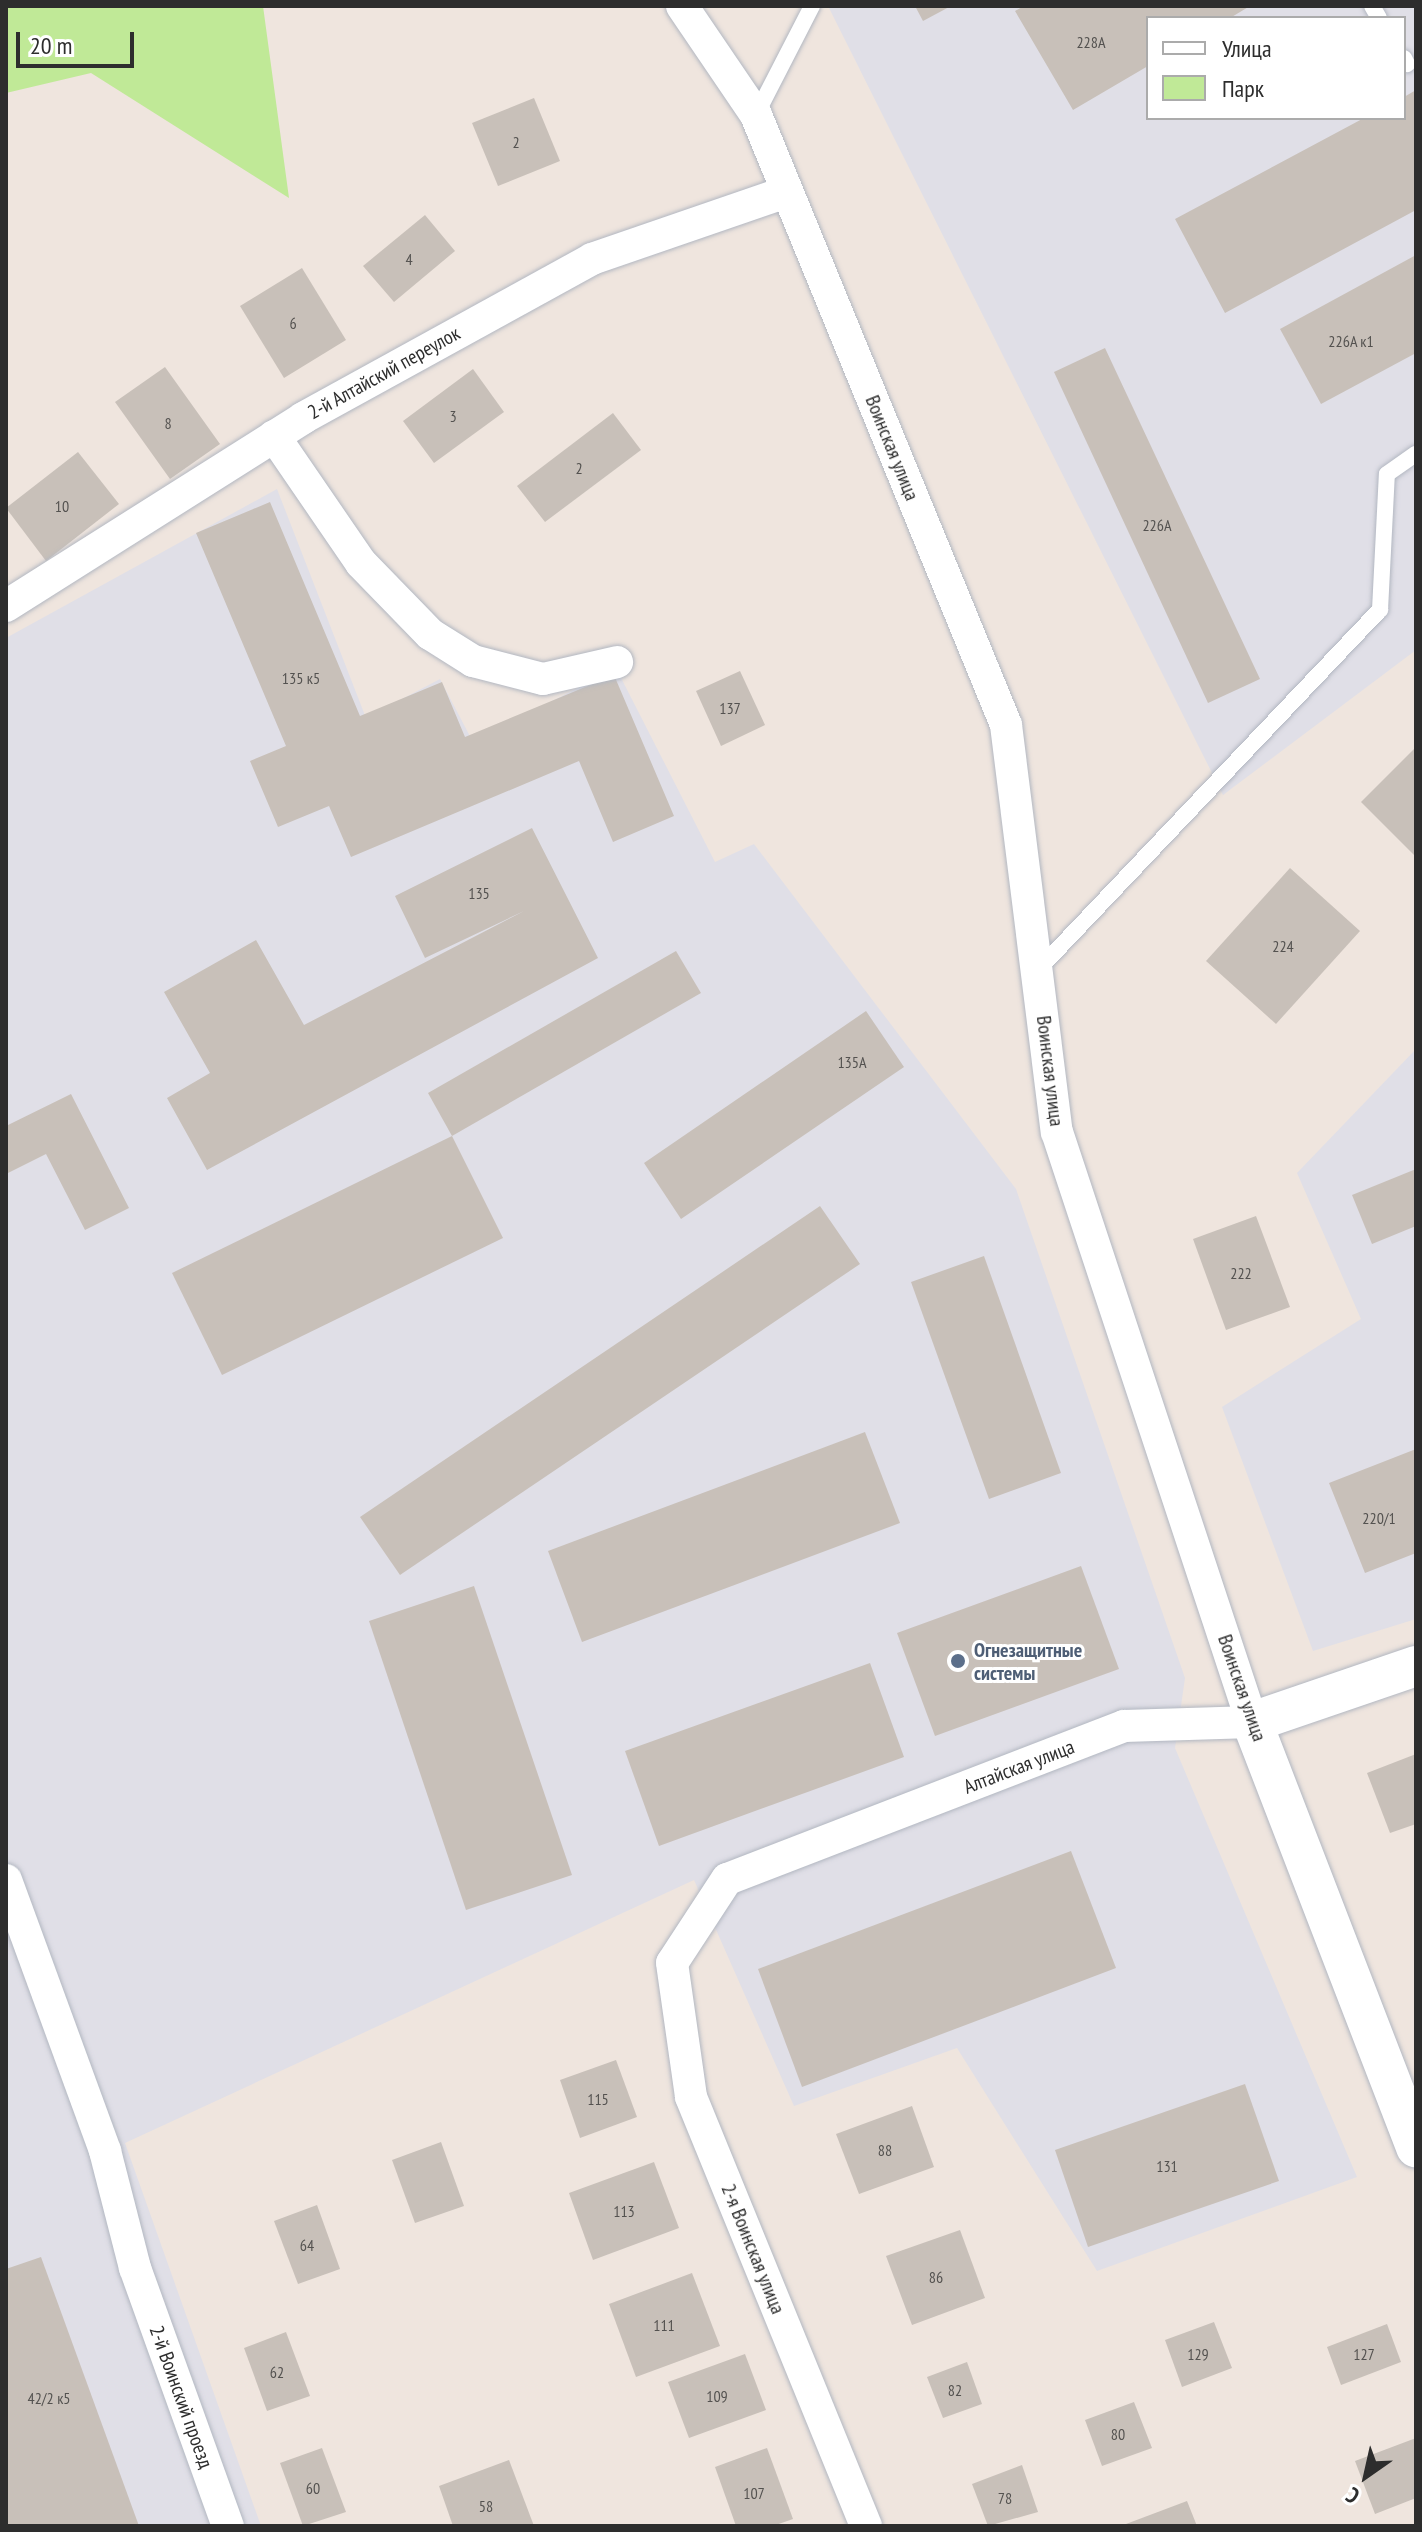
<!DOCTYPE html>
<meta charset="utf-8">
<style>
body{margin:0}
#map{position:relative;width:1422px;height:2532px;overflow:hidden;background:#efe5de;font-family:"PT Sans Narrow",sans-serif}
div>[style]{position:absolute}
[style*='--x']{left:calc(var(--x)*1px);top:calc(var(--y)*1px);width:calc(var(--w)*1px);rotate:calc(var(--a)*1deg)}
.industrial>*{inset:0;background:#e0dfe7}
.green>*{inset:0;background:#c0e997}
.building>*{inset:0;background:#c8c0b9}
.roads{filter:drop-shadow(0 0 2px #b2b7c1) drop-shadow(0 0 2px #b2b7c1)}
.service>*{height:16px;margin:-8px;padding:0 8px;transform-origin:8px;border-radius:8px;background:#fff}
.minor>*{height:32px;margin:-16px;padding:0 16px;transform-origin:16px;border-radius:16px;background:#fff}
.tertiary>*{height:40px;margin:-20px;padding:0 20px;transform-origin:20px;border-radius:20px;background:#fff}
.dots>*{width:22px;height:22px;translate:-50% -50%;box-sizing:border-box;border:4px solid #fff;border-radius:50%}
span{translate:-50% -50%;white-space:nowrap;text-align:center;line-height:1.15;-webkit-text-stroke:6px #fff;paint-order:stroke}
.number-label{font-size:16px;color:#545250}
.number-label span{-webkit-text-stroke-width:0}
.street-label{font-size:20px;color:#2d2d2d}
.service-label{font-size:20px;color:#4e5e75;font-weight:700}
.left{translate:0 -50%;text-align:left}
.frame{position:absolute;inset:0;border:8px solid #2d2d2d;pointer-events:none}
.legend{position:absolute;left:1146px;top:16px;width:260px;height:104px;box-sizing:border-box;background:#fff;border:2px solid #ababab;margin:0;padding:10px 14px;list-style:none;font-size:24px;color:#2d2d2d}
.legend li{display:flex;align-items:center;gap:16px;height:40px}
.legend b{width:40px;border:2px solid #ababab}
.north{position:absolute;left:1326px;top:2436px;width:80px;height:80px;-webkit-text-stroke:6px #fff;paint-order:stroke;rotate:214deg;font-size:22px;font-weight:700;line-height:32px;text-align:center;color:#2d2d2d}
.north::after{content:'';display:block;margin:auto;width:28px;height:36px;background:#2d2d2d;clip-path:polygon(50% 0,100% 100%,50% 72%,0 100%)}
.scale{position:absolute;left:16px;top:32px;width:118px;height:36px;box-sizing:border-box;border:4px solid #2d2d2d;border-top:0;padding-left:10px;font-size:24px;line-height:28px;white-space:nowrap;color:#2d2d2d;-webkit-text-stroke:6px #fff;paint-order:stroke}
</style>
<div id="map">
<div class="industrial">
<div style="clip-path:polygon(evenodd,828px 6px,1416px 6px,1416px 650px,1223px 795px,828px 6px,1148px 18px,1404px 18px,1404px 118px,1148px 118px,1148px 18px)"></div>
<div style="clip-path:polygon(277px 489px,366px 718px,440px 679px,473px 742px,616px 668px,715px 862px,754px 844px,1016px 1189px,1185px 1678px,1175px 1748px,1357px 2177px,1097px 2271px,957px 2048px,794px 2106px,694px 1880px,125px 2143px,261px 2526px,6px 2526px,6px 638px)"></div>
<div style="clip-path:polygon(1416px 1049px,1416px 1619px,1313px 1651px,1222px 1407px,1361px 1319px,1297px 1173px)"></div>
</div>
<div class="green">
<div style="clip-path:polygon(6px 6px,263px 6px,289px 198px,91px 73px,6px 93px)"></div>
</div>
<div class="building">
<div style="clip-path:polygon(915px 6px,951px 6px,923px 21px)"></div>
<div style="clip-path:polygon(1024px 6px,1250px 6px,1230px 18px,1148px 18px,1148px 66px,1073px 110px,1015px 11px)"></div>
<div style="clip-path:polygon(1416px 90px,1416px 210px,1225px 313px,1175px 219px,1364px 118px,1404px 118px,1404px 97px)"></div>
<div style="clip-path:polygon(534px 98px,560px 161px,498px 186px,472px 123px)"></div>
<div style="clip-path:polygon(425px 215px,455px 251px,394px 302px,363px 266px)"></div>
<div style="clip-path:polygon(1416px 255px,1416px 353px,1321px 404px,1280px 329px)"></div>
<div style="clip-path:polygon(302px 268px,346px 340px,284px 378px,240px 306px)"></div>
<div style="clip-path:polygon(1105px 348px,1260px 679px,1208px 703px,1054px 372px)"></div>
<div style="clip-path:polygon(165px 367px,220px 444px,170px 479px,115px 402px)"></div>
<div style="clip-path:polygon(473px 369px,504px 412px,434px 463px,403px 421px)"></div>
<div style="clip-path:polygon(613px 413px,641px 450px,545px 522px,517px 486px)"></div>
<div style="clip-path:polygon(78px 452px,119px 504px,46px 561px,6px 508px)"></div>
<div style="clip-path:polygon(270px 502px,360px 716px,442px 682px,465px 737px,614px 675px,674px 816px,613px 842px,579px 761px,351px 857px,329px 806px,278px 827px,250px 761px,286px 746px,196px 533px)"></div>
<div style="clip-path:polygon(740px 671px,765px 725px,721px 746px,696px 691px)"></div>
<div style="clip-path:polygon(1416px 747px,1416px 857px,1361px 802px)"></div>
<div style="clip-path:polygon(532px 828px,598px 958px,207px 1170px,167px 1098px,210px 1073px,164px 992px,256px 940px,304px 1025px,524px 911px,425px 958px,395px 896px)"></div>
<div style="clip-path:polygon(1290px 868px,1360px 931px,1276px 1024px,1206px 961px)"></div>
<div style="clip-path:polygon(676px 951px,701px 993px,452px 1136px,428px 1093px)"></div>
<div style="clip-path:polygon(866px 1011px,904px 1067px,681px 1219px,644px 1163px)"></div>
<div style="clip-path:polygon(71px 1094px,129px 1208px,85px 1230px,46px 1154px,6px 1174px,6px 1126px)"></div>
<div style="clip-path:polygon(452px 1136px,503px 1238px,222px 1375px,172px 1273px)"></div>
<div style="clip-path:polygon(1416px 1169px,1416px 1226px,1372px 1244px,1352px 1195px)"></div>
<div style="clip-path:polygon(820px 1206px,860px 1264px,400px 1575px,360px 1517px)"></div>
<div style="clip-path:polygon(1256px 1216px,1290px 1307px,1226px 1330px,1193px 1239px)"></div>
<div style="clip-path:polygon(984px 1256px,1061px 1473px,989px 1499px,911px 1282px)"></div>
<div style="clip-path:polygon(865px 1432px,900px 1523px,582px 1642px,548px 1551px)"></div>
<div style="clip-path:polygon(1416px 1449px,1416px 1553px,1365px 1573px,1329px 1483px)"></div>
<div style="clip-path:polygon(1081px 1566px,1119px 1669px,935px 1736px,897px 1633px)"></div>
<div style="clip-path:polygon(474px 1586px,572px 1875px,466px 1910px,369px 1621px)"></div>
<div style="clip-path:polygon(870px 1663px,904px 1757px,659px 1846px,625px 1751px)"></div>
<div style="clip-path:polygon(1416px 1754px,1416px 1824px,1390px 1833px,1367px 1773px)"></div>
<div style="clip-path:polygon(1071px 1851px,1116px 1968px,802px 2087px,758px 1969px)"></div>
<div style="clip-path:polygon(616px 2060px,637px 2117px,580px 2138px,560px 2080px)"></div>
<div style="clip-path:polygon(1245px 2084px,1279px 2181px,1088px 2247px,1055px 2150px)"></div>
<div style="clip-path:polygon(912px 2106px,934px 2167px,859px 2194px,836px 2134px)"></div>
<div style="clip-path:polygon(441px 2142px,464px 2206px,415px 2223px,392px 2160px)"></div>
<div style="clip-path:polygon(654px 2162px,679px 2228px,593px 2260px,569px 2193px)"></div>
<div style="clip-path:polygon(317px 2205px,340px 2269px,298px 2284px,274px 2221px)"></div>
<div style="clip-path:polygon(960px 2230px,985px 2298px,912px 2325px,886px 2256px)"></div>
<div style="clip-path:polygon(41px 2257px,139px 2526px,6px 2526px,6px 2269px)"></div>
<div style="clip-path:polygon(692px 2273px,720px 2346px,636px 2377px,609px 2304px)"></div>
<div style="clip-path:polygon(1214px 2322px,1232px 2368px,1182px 2387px,1165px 2340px)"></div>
<div style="clip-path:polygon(1387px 2324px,1401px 2362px,1341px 2385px,1327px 2347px)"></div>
<div style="clip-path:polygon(286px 2332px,310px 2396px,267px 2411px,244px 2348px)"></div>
<div style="clip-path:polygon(745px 2354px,766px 2410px,689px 2438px,668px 2382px)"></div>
<div style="clip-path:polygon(967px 2362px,982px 2404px,943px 2418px,927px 2377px)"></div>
<div style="clip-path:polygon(1134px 2402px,1152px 2448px,1102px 2466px,1085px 2420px)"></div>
<div style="clip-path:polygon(1416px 2438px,1416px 2498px,1375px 2514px,1355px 2461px)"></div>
<div style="clip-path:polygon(322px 2448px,346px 2512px,303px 2526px,280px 2463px)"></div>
<div style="clip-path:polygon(767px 2448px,793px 2519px,773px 2526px,736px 2526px,715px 2467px)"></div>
<div style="clip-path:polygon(509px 2460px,534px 2526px,453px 2526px,439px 2486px)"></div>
<div style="clip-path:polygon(1022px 2465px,1038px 2512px,988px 2526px,972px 2484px)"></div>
<div style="clip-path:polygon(1187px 2501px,1197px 2526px,1127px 2526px,1126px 2524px)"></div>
</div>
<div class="roads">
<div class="service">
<div style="--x:1372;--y:6;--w:14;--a:60"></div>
<div style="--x:1404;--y:58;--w:7;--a:63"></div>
<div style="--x:756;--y:115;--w:123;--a:-62.8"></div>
<div style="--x:1038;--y:970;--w:497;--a:-46.5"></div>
<div style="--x:1380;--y:610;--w:136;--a:-87.1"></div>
<div style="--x:1387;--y:474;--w:35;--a:-35"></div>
</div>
<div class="minor">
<div style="--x:682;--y:6;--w:132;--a:55.8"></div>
<div style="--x:756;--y:115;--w:659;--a:67.71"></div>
<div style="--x:1006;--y:725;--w:410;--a:82.9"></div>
<div style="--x:1057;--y:1132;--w:621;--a:71.71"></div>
<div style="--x:1252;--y:1722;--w:128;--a:178.2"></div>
<div style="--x:1124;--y:1726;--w:425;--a:158.9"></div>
<div style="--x:727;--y:1879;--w:100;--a:123.2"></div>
<div style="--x:672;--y:1963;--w:135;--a:81.9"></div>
<div style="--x:691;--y:2097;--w:463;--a:67.8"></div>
<div style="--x:274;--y:436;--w:154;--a:55.6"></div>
<div style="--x:361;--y:563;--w:99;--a:45.8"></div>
<div style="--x:430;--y:634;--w:51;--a:32.1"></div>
<div style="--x:473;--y:661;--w:72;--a:14.4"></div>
<div style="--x:543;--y:679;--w:76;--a:-12.9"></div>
<div style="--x:6;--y:606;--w:352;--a:-32.3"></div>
<div style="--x:303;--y:418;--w:330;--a:-28.8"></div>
<div style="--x:592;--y:259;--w:206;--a:-19"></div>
<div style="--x:6;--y:1880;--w:289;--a:69.9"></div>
<div style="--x:105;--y:2151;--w:121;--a:75.6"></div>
<div style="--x:135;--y:2268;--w:274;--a:70.2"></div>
</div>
<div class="tertiary">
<div style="--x:1416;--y:1666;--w:173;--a:161.1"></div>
<div style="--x:1252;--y:1722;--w:456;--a:68.9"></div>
</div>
</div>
<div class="dots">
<div style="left:958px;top:1661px;background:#5c6f8a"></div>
</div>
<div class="number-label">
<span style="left:1091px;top:42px">228А</span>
<span style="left:516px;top:142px">2</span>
<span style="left:409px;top:259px">4</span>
<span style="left:293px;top:323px">6</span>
<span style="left:1351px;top:341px">226А к1</span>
<span style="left:453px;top:416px">3</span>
<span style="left:168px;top:423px">8</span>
<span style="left:579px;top:468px">2</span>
<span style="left:62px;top:506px">10</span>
<span style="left:1157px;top:525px">226А</span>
<span style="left:301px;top:678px">135 к5</span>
<span style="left:730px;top:708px">137</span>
<span style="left:479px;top:893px">135</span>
<span style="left:1283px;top:946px">224</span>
<span style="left:852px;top:1062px">135А</span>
<span style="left:1241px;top:1273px">222</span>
<span style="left:1379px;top:1518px">220/1</span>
<span style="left:598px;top:2099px">115</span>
<span style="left:885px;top:2150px">88</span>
<span style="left:1167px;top:2166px">131</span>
<span style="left:624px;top:2211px">113</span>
<span style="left:307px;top:2245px">64</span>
<span style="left:936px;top:2277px">86</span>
<span style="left:664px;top:2325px">111</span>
<span style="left:1198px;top:2354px">129</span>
<span style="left:1364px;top:2354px">127</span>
<span style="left:277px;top:2372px">62</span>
<span style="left:955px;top:2390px">82</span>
<span style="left:717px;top:2396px">109</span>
<span style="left:49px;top:2398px">42/2 к5</span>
<span style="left:1118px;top:2434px">80</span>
<span style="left:313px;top:2488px">60</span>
<span style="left:754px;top:2493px">107</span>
<span style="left:1005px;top:2498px">78</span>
<span style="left:486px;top:2506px">58</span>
</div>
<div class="street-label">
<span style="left:384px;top:373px;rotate:-29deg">2-й Алтайский переулок</span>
<span style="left:892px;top:448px;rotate:68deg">Воинская улица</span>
<span style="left:1050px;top:1071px;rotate:83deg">Воинская улица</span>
<span style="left:1242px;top:1688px;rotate:71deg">Воинская улица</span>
<span style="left:1019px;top:1767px;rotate:-21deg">Алтайская улица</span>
<span style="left:753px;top:2249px;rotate:68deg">2-я Воинская улица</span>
<span style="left:181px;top:2397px;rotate:70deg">2-й Воинский проезд</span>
</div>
<div class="service-label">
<span class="left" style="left:974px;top:1662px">Огнезащитные<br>системы</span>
</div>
<div class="frame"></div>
<ul class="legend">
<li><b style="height:10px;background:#fff"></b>Улица</li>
<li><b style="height:22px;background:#c0e997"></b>Парк</li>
</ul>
<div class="north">С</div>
<div class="scale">20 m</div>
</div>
